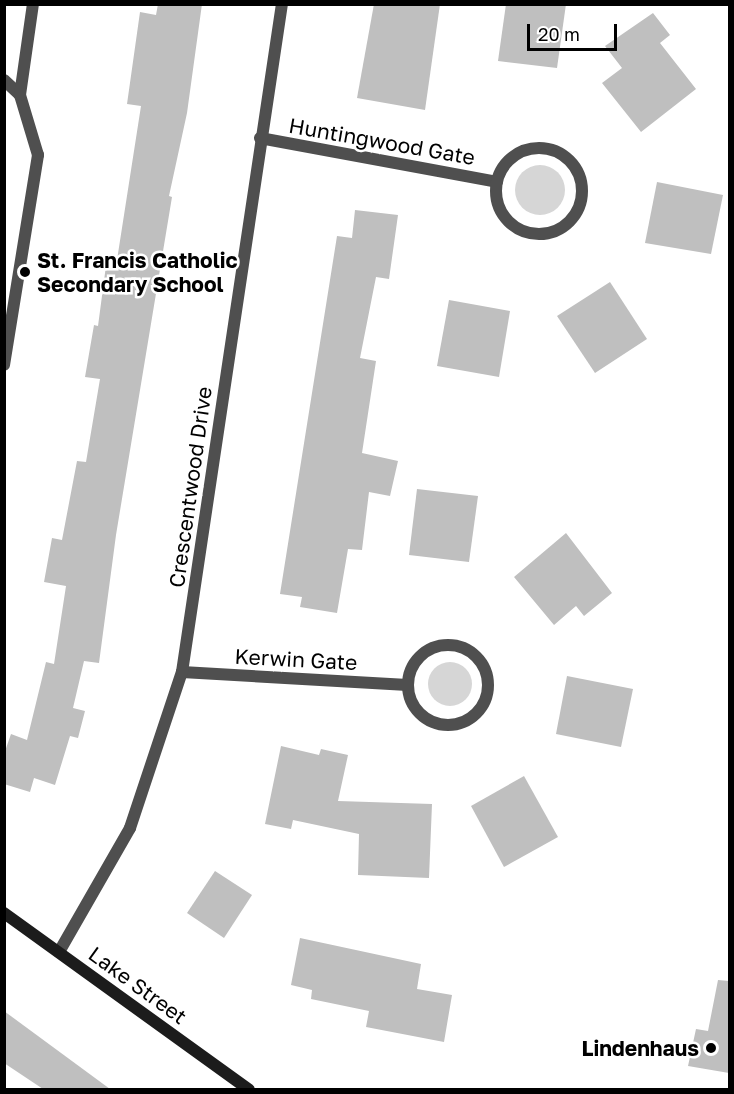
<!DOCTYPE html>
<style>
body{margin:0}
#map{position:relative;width:734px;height:1094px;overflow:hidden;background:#fff;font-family:"Golos Text",sans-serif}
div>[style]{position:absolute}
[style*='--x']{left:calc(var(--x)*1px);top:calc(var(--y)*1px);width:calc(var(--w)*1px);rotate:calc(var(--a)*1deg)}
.green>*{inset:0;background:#d6d6d6}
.round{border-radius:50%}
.building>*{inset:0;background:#bfbfbf}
.minor>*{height:12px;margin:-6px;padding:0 6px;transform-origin:6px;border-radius:6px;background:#4f4f4f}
.minor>.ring{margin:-6px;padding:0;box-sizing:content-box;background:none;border:12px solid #4f4f4f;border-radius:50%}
.secondary>*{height:12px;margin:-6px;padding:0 6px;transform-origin:6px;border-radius:6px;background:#1c1c1c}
.dots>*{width:16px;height:16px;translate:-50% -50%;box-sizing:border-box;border:3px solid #fff;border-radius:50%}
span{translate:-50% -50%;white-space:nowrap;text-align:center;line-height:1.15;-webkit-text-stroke:5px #fff;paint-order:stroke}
.street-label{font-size:21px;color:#000}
.poi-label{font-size:21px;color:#000;font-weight:700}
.left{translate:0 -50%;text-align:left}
.right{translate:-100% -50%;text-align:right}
.frame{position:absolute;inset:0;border:6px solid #000;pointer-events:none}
.scale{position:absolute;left:527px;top:24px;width:90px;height:27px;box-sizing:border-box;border:3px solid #000;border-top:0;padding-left:8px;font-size:18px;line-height:21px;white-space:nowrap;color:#000;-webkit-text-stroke:4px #fff;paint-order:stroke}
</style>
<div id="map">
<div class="green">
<div class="round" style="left:515px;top:165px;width:50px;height:50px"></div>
<div class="round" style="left:428px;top:662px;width:44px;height:44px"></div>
</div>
<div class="building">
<div style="clip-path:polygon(158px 4px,202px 4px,187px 113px,169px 196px,172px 197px,116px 535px,99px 663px,84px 661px,73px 708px,85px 711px,78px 738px,70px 736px,55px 785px,34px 778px,30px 792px,4px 784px,4px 754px,11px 734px,27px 740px,46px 662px,54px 664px,66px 586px,44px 582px,52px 538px,62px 540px,77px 461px,86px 462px,100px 379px,85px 377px,94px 325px,98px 326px,107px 258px,117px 260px,141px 106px,127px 104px,140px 12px,156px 15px)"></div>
<div style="clip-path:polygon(374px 4px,440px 4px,425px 110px,357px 98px)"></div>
<div style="clip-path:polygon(506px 4px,566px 4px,557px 68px,498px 61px)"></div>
<div style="clip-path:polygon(653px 13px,670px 35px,660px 43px,696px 89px,641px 132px,602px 83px,622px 68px,605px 46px)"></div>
<div style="clip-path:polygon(657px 182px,723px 195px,711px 254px,645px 243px)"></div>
<div style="clip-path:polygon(355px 210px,398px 215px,389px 279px,376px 277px,360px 358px,376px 361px,362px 453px,398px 461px,390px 496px,369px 492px,362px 550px,348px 549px,337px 613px,300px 607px,302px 597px,280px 594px,337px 236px,352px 238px)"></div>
<div style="clip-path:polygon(610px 282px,647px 339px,595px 373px,557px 316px)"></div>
<div style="clip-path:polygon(449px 300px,510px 311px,499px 377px,437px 366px)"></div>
<div style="clip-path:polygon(417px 489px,478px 496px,469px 562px,409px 555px)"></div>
<div style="clip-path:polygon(566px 533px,612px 593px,584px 616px,576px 606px,554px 625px,514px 577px)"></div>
<div style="clip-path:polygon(567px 676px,633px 689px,621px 747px,556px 734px)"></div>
<div style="clip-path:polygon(281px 746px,319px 755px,321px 749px,348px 755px,338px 801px,432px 804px,429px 878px,358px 875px,359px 834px,293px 820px,291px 829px,265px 824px)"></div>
<div style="clip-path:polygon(524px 776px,558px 837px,504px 867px,471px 806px)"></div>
<div style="clip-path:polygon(215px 871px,252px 895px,224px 938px,187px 913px)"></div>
<div style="clip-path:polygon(300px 938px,421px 964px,417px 989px,452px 995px,444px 1042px,366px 1027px,369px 1011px,311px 999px,312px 990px,291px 985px)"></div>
<div style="clip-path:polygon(718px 980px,729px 981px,729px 1073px,688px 1066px,696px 1029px,708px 1031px)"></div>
<div style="clip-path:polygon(4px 1011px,110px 1089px,43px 1089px,4px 1063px)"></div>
</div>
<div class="minor">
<div style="--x:4;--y:80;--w:22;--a:43"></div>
<div style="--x:260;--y:138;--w:241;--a:10.5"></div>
<div class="ring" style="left:496px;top:148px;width:74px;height:74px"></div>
<div style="--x:4;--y:365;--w:213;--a:-80.8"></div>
<div style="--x:38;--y:155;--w:63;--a:-106.7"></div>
<div style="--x:20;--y:95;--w:92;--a:-81.9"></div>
<div class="ring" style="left:408px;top:645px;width:68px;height:68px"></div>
<div style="--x:182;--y:672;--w:226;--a:3.3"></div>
<div style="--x:59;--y:952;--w:143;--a:-60.2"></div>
<div style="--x:130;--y:828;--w:164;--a:-71.6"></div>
<div style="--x:182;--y:672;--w:675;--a:-81.49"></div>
</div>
<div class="secondary">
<div style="--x:4;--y:913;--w:302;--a:35.8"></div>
</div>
<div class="dots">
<div style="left:25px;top:272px;background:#000"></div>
<div style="left:711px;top:1048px;background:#000"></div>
</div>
<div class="street-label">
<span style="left:382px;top:141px;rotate:10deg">Huntingwood Gate</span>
<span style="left:190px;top:487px;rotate:-82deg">Crescentwood Drive</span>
<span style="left:296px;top:659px;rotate:3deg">Kerwin Gate</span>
<span style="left:138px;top:985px;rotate:36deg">Lake Street</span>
</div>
<div class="poi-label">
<span class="left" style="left:37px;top:272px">St. Francis Catholic<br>Secondary School</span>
<span class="right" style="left:699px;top:1048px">Lindenhaus</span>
</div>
<div class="frame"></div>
<div class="scale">20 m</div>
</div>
